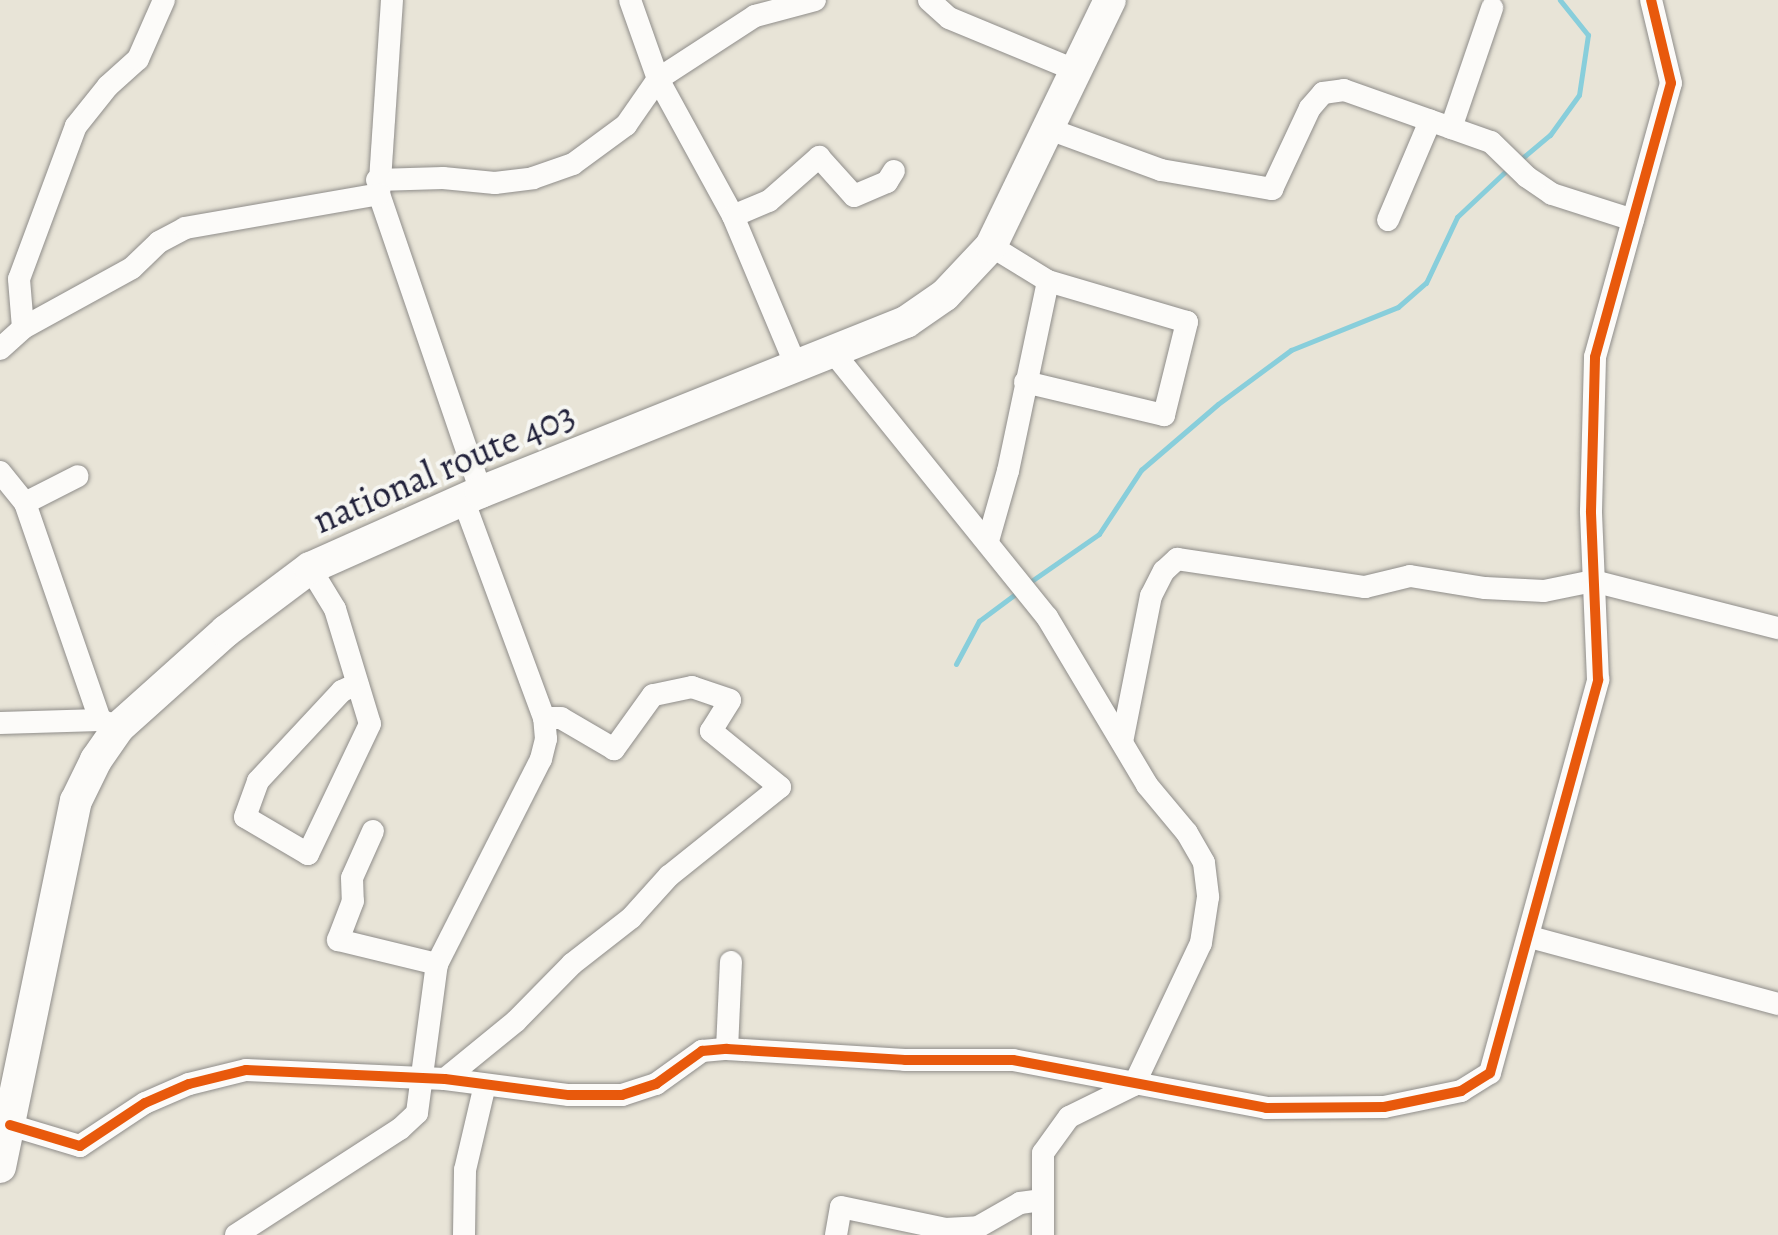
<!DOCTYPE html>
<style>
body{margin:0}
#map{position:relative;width:1778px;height:1235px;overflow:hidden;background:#e8e4d7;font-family:Alegreya,serif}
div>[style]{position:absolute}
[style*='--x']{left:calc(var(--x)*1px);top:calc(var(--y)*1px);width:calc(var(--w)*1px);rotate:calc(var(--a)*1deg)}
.stream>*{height:5px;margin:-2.5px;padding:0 2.5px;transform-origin:2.5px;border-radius:2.5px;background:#88cedb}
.roads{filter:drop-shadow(0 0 2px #8f8d8a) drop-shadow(0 0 2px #8f8d8a)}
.minor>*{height:22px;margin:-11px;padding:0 11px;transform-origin:11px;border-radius:11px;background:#fcfbf9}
.highway>*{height:32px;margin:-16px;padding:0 16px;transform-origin:16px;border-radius:16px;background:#fcfbf9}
.cycleway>*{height:10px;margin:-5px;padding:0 5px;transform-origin:5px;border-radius:5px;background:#e8590c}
span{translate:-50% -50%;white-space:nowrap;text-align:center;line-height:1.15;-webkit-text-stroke:8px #f6f6f2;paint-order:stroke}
.street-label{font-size:38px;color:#22223b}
</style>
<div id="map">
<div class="stream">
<div style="--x:1521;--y:159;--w:38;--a:-40"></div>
<div style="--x:1550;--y:135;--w:49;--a:-54.1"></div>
<div style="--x:1579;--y:95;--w:61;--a:-81.5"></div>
<div style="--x:1588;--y:35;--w:45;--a:-128.7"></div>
<div style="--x:1030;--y:582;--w:84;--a:-34.8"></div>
<div style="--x:1099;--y:534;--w:77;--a:-56.7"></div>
<div style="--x:1141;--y:470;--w:101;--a:-40.6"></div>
<div style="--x:1218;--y:404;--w:91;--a:-36.5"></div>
<div style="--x:1291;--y:350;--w:115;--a:-21.9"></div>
<div style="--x:1398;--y:307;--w:37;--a:-41"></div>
<div style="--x:1426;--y:283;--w:73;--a:-64.8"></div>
<div style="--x:1457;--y:217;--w:70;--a:-43.3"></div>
<div style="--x:956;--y:664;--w:49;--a:-61.9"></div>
<div style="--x:979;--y:621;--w:49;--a:-36.6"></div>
</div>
<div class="roads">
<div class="minor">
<div style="--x:392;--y:0;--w:194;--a:93.8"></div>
<div style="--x:379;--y:194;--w:315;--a:71.1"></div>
<div style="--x:630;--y:0;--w:84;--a:70.5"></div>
<div style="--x:658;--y:79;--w:156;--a:61.3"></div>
<div style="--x:733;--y:216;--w:163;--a:67.2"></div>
<div style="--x:929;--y:0;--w:27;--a:42"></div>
<div style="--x:949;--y:18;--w:139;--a:22.5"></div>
<div style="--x:1451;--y:128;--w:127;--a:-71.1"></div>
<div style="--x:1049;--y:129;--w:119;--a:20.1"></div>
<div style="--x:1161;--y:170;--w:113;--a:9.7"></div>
<div style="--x:1272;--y:189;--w:89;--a:-64.9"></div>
<div style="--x:1310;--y:108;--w:20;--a:-49"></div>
<div style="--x:1323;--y:93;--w:21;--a:-8"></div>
<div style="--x:1344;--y:90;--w:156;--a:19.5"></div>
<div style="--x:1491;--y:142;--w:50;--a:44.2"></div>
<div style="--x:1527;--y:177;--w:30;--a:34"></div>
<div style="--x:1552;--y:194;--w:85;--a:17.8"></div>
<div style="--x:377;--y:180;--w:66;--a:-1.7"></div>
<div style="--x:443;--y:178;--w:52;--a:5.5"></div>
<div style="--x:495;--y:183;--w:38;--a:-7"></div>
<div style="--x:533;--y:178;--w:42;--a:-19.3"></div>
<div style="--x:573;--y:164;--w:66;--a:-36.3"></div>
<div style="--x:626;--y:125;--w:56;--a:-55.2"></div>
<div style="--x:658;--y:79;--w:116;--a:-33"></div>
<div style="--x:755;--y:16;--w:62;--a:-14.9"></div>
<div style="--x:733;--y:216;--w:39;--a:-23"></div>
<div style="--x:769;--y:201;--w:67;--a:-41.3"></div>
<div style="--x:819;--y:157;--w:52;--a:48.1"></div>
<div style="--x:854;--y:196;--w:36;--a:-23"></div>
<div style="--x:887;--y:182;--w:13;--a:-58"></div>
<div style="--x:1388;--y:220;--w:108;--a:-67"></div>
<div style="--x:23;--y:328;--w:49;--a:-94.7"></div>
<div style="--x:19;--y:279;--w:163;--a:-69.6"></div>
<div style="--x:76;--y:126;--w:51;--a:-51.3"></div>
<div style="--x:108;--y:86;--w:40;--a:-42"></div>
<div style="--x:138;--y:59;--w:64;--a:-66.2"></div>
<div style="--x:0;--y:349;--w:31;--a:-42"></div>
<div style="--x:23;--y:328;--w:124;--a:-28.8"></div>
<div style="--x:132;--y:268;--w:37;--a:-44"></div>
<div style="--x:159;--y:242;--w:30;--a:-28"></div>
<div style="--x:185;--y:228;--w:197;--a:-9.9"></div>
<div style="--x:833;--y:352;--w:341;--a:51.1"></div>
<div style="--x:1047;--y:617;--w:196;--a:59.2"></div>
<div style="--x:1147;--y:785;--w:62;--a:50.2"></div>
<div style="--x:1187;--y:833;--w:34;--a:60"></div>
<div style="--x:1204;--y:863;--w:34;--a:83"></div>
<div style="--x:1208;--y:897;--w:47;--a:98.7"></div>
<div style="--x:1201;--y:943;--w:157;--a:115.3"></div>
<div style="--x:1134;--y:1085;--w:72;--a:153.8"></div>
<div style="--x:1069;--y:1117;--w:44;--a:125.8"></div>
<div style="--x:1043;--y:1153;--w:82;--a:90"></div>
<div style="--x:1025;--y:382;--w:143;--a:13.4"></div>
<div style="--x:1164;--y:415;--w:96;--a:-76.1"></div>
<div style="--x:1187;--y:322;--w:145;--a:-163.6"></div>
<div style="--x:0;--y:472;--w:40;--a:51"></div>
<div style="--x:25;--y:503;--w:230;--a:70.9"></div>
<div style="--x:25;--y:503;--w:59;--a:-27"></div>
<div style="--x:988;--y:541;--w:73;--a:-74.1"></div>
<div style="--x:1008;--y:471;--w:194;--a:-78.1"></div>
<div style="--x:1048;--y:281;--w:67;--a:-148.4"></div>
<div style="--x:310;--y:568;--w:48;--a:58.6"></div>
<div style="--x:335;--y:609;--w:120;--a:73.1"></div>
<div style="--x:370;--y:724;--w:144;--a:115.5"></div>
<div style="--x:308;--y:854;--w:73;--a:-149.6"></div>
<div style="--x:245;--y:817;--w:38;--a:-70"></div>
<div style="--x:258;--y:781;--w:123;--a:-47"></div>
<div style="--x:342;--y:691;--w:17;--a:-25"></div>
<div style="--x:0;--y:723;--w:100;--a:-1.7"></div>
<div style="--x:100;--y:720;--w:12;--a:20"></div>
<div style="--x:1122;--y:742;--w:149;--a:-78.8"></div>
<div style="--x:1151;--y:596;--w:28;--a:-63"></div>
<div style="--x:1164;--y:571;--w:18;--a:-43"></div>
<div style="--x:1177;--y:559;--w:190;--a:8.5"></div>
<div style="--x:1365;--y:587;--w:46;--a:-13.7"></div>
<div style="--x:1410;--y:576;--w:76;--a:9.1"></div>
<div style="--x:1485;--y:588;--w:59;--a:2.9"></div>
<div style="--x:1544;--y:591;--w:50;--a:-11.5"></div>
<div style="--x:1593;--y:581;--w:191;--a:14.3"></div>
<div style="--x:373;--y:831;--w:51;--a:114.1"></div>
<div style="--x:352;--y:878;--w:23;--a:88"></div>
<div style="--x:353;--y:901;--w:42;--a:111"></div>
<div style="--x:338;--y:940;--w:102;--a:13.6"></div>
<div style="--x:1530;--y:937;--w:257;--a:15.1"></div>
<div style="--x:727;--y:1049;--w:87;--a:-87.4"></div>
<div style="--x:445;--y:1079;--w:92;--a:-39.2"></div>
<div style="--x:516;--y:1021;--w:80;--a:-45.5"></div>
<div style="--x:572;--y:964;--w:75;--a:-37.9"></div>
<div style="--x:631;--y:918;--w:57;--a:-47.9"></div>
<div style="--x:669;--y:876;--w:142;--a:-38.7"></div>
<div style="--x:780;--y:787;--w:89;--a:-140.9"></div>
<div style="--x:711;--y:731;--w:36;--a:-58"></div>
<div style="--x:730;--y:700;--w:40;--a:-161.1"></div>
<div style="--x:692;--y:687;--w:40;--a:168"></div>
<div style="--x:653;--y:695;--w:67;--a:125.8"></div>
<div style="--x:614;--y:749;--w:61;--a:-149.7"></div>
<div style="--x:561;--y:718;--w:17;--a:180"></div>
<div style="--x:10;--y:1125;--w:73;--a:16.7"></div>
<div style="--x:80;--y:1146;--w:78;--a:-33.5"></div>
<div style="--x:145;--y:1103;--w:48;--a:-23.4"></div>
<div style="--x:189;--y:1084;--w:59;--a:-13.8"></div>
<div style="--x:246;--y:1070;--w:199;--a:2.6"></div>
<div style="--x:445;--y:1079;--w:125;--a:7.4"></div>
<div style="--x:569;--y:1095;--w:53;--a:0"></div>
<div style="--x:622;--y:1095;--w:36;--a:-18"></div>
<div style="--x:656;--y:1084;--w:57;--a:-35.7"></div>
<div style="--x:702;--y:1051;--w:25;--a:-5"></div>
<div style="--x:727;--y:1049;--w:178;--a:3.5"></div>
<div style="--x:905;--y:1060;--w:108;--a:0"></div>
<div style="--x:1013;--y:1060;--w:258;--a:10.7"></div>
<div style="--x:1266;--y:1108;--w:118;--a:-0.5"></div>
<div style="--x:1384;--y:1107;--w:79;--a:-11.7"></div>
<div style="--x:1461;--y:1091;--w:34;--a:-32"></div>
<div style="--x:1490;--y:1073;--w:408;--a:-74.6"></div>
<div style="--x:1598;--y:680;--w:169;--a:-92.4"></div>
<div style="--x:1591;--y:511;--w:154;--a:-88.5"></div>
<div style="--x:1595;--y:357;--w:284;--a:-74.5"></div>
<div style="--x:1671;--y:83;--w:85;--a:-103.5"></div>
<div style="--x:236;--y:1235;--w:195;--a:-32.9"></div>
<div style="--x:400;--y:1129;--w:23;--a:-43"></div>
<div style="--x:417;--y:1113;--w:150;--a:-82.4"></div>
<div style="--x:437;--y:964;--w:230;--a:-63.1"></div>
<div style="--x:541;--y:759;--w:21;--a:-76"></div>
<div style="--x:546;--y:739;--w:21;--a:-95"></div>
<div style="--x:544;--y:718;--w:233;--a:-110.3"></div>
<div style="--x:464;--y:1235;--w:65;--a:-89.1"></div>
<div style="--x:465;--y:1170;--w:87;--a:-76.8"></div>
<div style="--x:836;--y:1235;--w:28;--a:-80"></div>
<div style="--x:841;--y:1207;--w:106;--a:11.9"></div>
<div style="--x:945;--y:1229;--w:33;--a:-3"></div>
<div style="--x:978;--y:1227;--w:48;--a:-29.7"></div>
<div style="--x:1020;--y:1203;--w:21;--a:-8"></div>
</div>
<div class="highway">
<div style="--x:0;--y:1167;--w:374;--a:-78.3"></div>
<div style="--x:76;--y:801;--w:46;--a:-64"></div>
<div style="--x:96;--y:760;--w:40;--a:-55.1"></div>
<div style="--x:119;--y:727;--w:144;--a:-41.9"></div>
<div style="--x:226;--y:631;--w:105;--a:-36.9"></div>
<div style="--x:310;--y:568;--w:187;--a:-24"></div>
<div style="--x:481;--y:492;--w:458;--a:-21.8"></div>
<div style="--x:906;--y:322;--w:47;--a:-34.7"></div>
<div style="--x:945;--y:295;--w:67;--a:-46.8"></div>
<div style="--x:991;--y:246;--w:273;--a:-64.2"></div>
</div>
</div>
<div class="cycleway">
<div style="--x:10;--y:1125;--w:73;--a:16.7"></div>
<div style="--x:80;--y:1146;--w:78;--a:-33.5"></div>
<div style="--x:145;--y:1103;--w:48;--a:-23.4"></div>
<div style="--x:189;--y:1084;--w:59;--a:-13.8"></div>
<div style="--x:246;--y:1070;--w:199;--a:2.6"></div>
<div style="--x:445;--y:1079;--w:125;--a:7.4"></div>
<div style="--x:569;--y:1095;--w:53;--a:0"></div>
<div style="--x:622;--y:1095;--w:36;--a:-18"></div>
<div style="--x:656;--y:1084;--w:57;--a:-35.7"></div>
<div style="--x:702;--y:1051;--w:25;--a:-5"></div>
<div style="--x:727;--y:1049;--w:178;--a:3.5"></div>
<div style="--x:905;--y:1060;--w:108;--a:0"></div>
<div style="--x:1013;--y:1060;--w:258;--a:10.7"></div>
<div style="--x:1266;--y:1108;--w:118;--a:-0.5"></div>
<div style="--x:1384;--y:1107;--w:79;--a:-11.7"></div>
<div style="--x:1461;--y:1091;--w:34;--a:-32"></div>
<div style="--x:1490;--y:1073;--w:408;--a:-74.6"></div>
<div style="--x:1598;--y:680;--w:169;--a:-92.4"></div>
<div style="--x:1591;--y:511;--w:154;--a:-88.5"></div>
<div style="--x:1595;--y:357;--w:284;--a:-74.5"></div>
<div style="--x:1671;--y:83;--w:85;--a:-103.5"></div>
</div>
<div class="street-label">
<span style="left:444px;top:468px;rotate:-23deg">national route 403</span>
</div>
</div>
